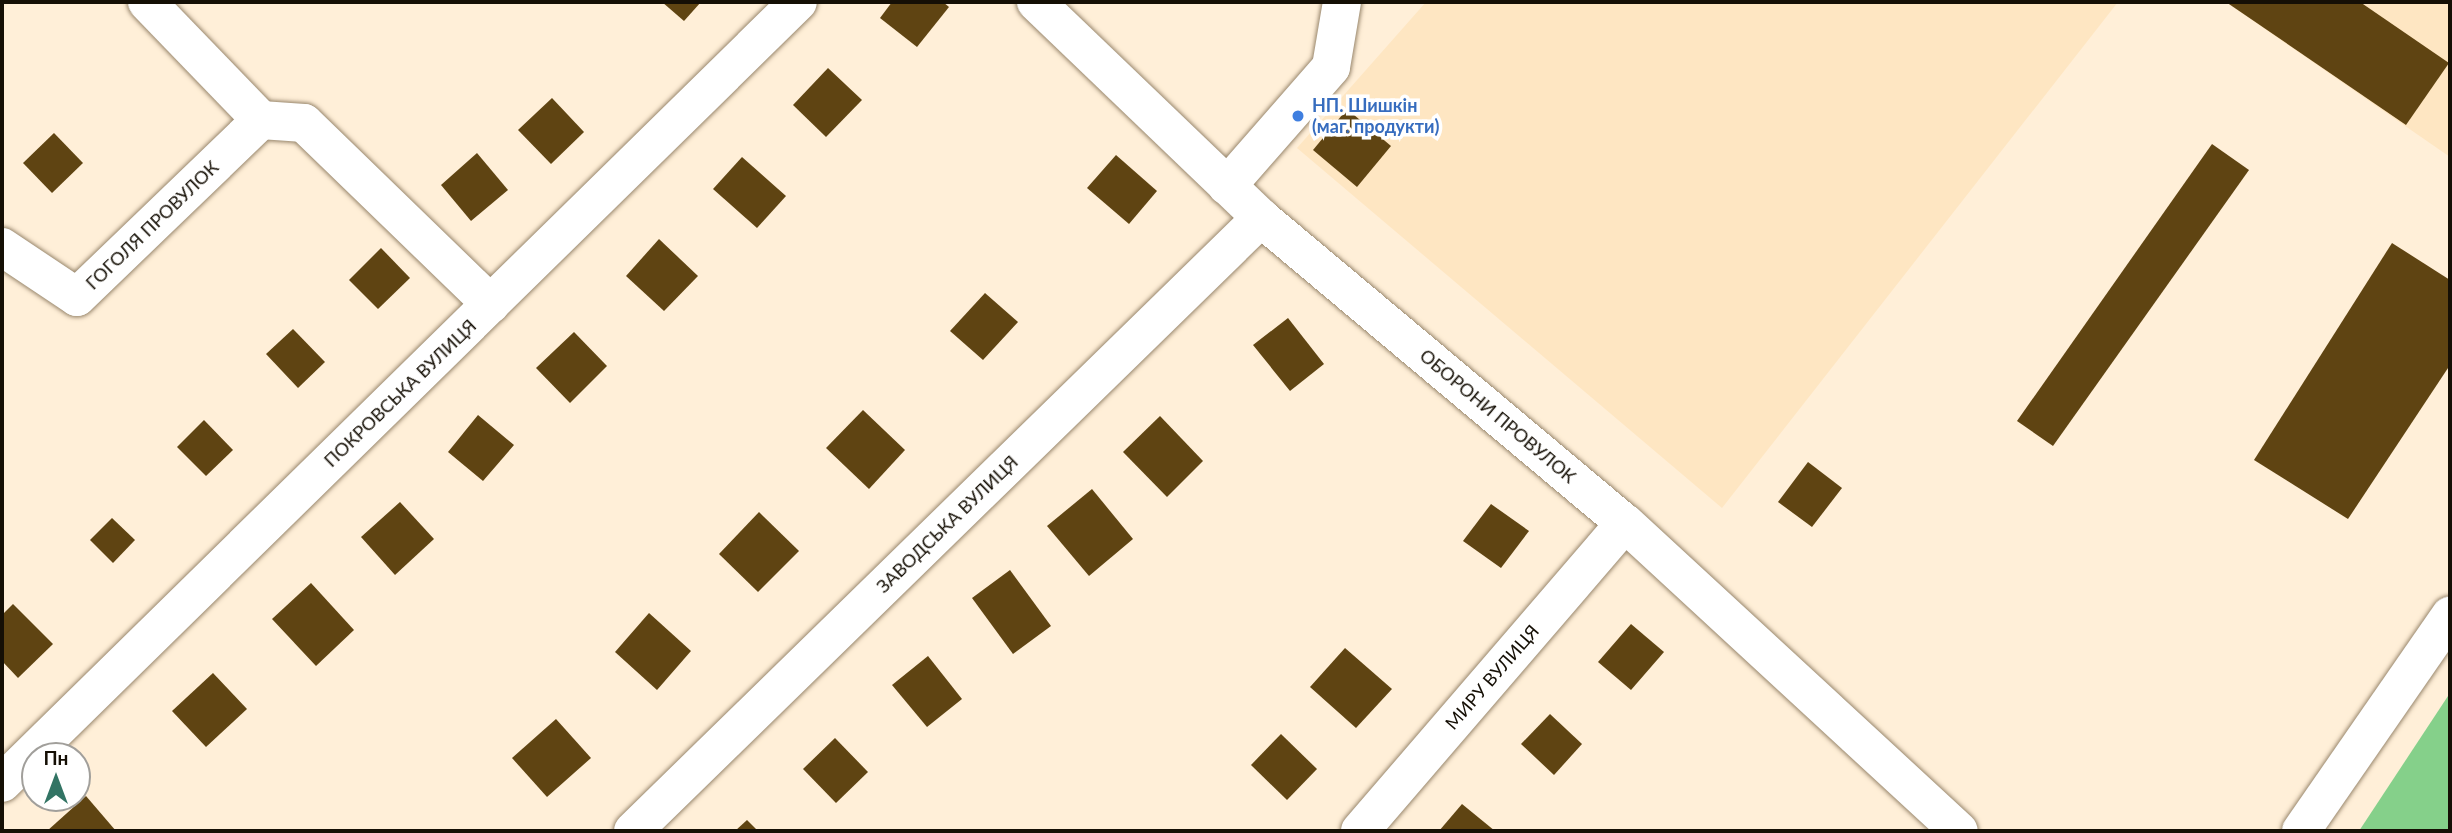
<!DOCTYPE html>
<meta charset="utf-8">
<style>
body{margin:0}
#map{position:relative;width:2452px;height:833px;overflow:hidden;background:#ffefd8;font-family:Lato,sans-serif}
div>[style]{position:absolute}
[style*='--x']{left:calc(var(--x)*1px);top:calc(var(--y)*1px);width:calc(var(--w)*1px);rotate:calc(var(--a)*1deg)}
.built>*{inset:0;background:#fee6c2}
.forest>*{inset:0;background:#85d08a}
.building>*{inset:0;background:#5f4412}
.roads{filter:drop-shadow(0 0 2px #99876d) drop-shadow(0 0 2px #99876d)}
.minor>*{height:38px;margin:-19px;padding:0 19px;transform-origin:19px;border-radius:19px;background:#fff}
.dots>*{width:19px;height:19px;translate:-50% -50%;box-sizing:border-box;border:4px solid #fff;border-radius:50%}
span{translate:-50% -50%;white-space:nowrap;text-align:center;line-height:1.15;-webkit-text-stroke:7px #fff;paint-order:stroke}
.shop-label{font-size:18px;color:#366cbe;font-weight:700}
.left{translate:0 -50%;text-align:left}
.street-label{font-size:18px;color:#150f05}
.frame{position:absolute;inset:0;border:4px solid #150f05;pointer-events:none}
.north{position:absolute;left:21px;top:742px;width:70px;height:70px;box-sizing:border-box;background:#fff;border:2px solid #a19f9b;border-radius:50%;rotate:0deg;font-size:19px;font-weight:700;line-height:28px;text-align:center;color:#150f05}
.north::after{content:'';display:block;margin:auto;width:24px;height:32px;background:#327464;clip-path:polygon(50% 0,100% 100%,50% 72%,0 100%)}
</style>
<div id="map">
<div class="built">
<div style="clip-path:polygon(1426px 2px,2118px 2px,1722px 508px,1297px 148px)"></div>
<div style="clip-path:polygon(2226px 2px,2450px 2px,2450px 157px)"></div>
</div>
<div class="forest">
<div style="clip-path:polygon(2450px 693px,2450px 831px,2359px 831px)"></div>
</div>
<div class="building">
<div style="clip-path:polygon(662px 2px,701px 2px,684px 21px)"></div>
<div style="clip-path:polygon(892px 2px,943px 2px,949px 7px,917px 47px,880px 18px)"></div>
<div style="clip-path:polygon(2226px 2px,2360px 2px,2449px 63px,2406px 125px)"></div>
<div style="clip-path:polygon(828px 68px,862px 100px,826px 137px,793px 105px)"></div>
<div style="clip-path:polygon(552px 98px,584px 132px,551px 164px,518px 130px)"></div>
<div style="clip-path:polygon(1347px 109px,1391px 146px,1357px 187px,1313px 150px)"></div>
<div style="clip-path:polygon(54px 133px,83px 163px,52px 193px,23px 163px)"></div>
<div style="clip-path:polygon(2212px 144px,2249px 170px,2053px 446px,2017px 421px)"></div>
<div style="clip-path:polygon(477px 153px,508px 190px,471px 221px,441px 185px)"></div>
<div style="clip-path:polygon(1116px 155px,1157px 191px,1129px 224px,1087px 188px)"></div>
<div style="clip-path:polygon(742px 157px,786px 196px,757px 228px,713px 189px)"></div>
<div style="clip-path:polygon(659px 239px,698px 276px,664px 311px,626px 276px)"></div>
<div style="clip-path:polygon(2392px 243px,2450px 280px,2450px 365px,2348px 519px,2254px 460px)"></div>
<div style="clip-path:polygon(381px 248px,410px 278px,378px 309px,349px 280px)"></div>
<div style="clip-path:polygon(985px 293px,1018px 322px,983px 360px,950px 331px)"></div>
<div style="clip-path:polygon(1288px 318px,1324px 364px,1290px 391px,1253px 345px)"></div>
<div style="clip-path:polygon(293px 329px,325px 362px,298px 388px,266px 354px)"></div>
<div style="clip-path:polygon(574px 332px,607px 366px,570px 403px,536px 368px)"></div>
<div style="clip-path:polygon(863px 410px,905px 450px,869px 489px,826px 448px)"></div>
<div style="clip-path:polygon(478px 415px,514px 445px,483px 481px,448px 452px)"></div>
<div style="clip-path:polygon(1160px 416px,1203px 461px,1167px 497px,1123px 452px)"></div>
<div style="clip-path:polygon(204px 420px,233px 450px,206px 476px,177px 447px)"></div>
<div style="clip-path:polygon(1808px 462px,1842px 488px,1812px 527px,1778px 502px)"></div>
<div style="clip-path:polygon(1092px 489px,1133px 539px,1089px 576px,1047px 526px)"></div>
<div style="clip-path:polygon(400px 502px,434px 539px,395px 575px,361px 537px)"></div>
<div style="clip-path:polygon(1491px 504px,1529px 531px,1501px 568px,1463px 541px)"></div>
<div style="clip-path:polygon(759px 512px,799px 551px,758px 592px,719px 554px)"></div>
<div style="clip-path:polygon(112px 518px,135px 540px,113px 563px,90px 540px)"></div>
<div style="clip-path:polygon(1010px 570px,1051px 626px,1013px 654px,972px 598px)"></div>
<div style="clip-path:polygon(311px 583px,354px 630px,316px 666px,272px 619px)"></div>
<div style="clip-path:polygon(13px 604px,53px 644px,18px 678px,2px 661px,2px 615px)"></div>
<div style="clip-path:polygon(649px 613px,691px 651px,657px 690px,615px 652px)"></div>
<div style="clip-path:polygon(1631px 624px,1664px 652px,1631px 690px,1598px 662px)"></div>
<div style="clip-path:polygon(1345px 648px,1392px 689px,1356px 728px,1310px 687px)"></div>
<div style="clip-path:polygon(928px 656px,962px 699px,927px 727px,892px 685px)"></div>
<div style="clip-path:polygon(213px 673px,247px 709px,206px 747px,172px 711px)"></div>
<div style="clip-path:polygon(1550px 714px,1582px 744px,1554px 775px,1521px 744px)"></div>
<div style="clip-path:polygon(556px 719px,591px 758px,547px 797px,512px 758px)"></div>
<div style="clip-path:polygon(1281px 734px,1317px 769px,1287px 800px,1251px 765px)"></div>
<div style="clip-path:polygon(835px 738px,868px 772px,836px 803px,803px 769px)"></div>
<div style="clip-path:polygon(86px 796px,116px 831px,47px 831px)"></div>
<div style="clip-path:polygon(1462px 804px,1495px 831px,1439px 831px)"></div>
<div style="clip-path:polygon(747px 820px,758px 831px,735px 831px)"></div>
</div>
<div class="roads">
<div class="minor">
<div style="--x:147;--y:2;--w:164;--a:46"></div>
<div style="--x:1036;--y:2;--w:312;--a:43.8"></div>
<div style="--x:1261;--y:218;--w:475;--a:40"></div>
<div style="--x:1625;--y:523;--w:454;--a:42.7"></div>
<div style="--x:1227;--y:186;--w:158;--a:-48.8"></div>
<div style="--x:1331;--y:67;--w:66;--a:-80.4"></div>
<div style="--x:2;--y:247;--w:90;--a:33.7"></div>
<div style="--x:77;--y:297;--w:255;--a:-43.9"></div>
<div style="--x:261;--y:120;--w:43;--a:4"></div>
<div style="--x:304;--y:123;--w:260;--a:44.1"></div>
<div style="--x:2;--y:783;--w:1115;--a:-44.46"></div>
<div style="--x:633;--y:831;--w:878;--a:-44.31"></div>
<div style="--x:1360;--y:831;--w:406;--a:-49.3"></div>
<div style="--x:2301;--y:831;--w:262;--a:-55.3"></div>
</div>
</div>
<div class="dots">
<div style="left:1298px;top:116px;background:#3f7fe0"></div>
</div>
<div class="shop-label">
<span class="left" style="left:1312px;top:116px">НП. Шишкін<br>(маг. продукти)</span>
</div>
<div class="street-label">
<span style="left:152px;top:225px;rotate:-44deg">ГОГОЛЯ ПРОВУЛОК</span>
<span style="left:400px;top:393px;rotate:-44deg">ПОКРОВСЬКА ВУЛИЦЯ</span>
<span style="left:1498px;top:416px;rotate:40deg">ОБОРОНИ ПРОВУЛОК</span>
<span style="left:947px;top:524px;rotate:-44deg">ЗАВОДСЬКА ВУЛИЦЯ</span>
<span style="left:1492px;top:677px;rotate:-49deg">МИРУ ВУЛИЦЯ</span>
</div>
<div class="frame"></div>
<div class="north">Пн</div>
</div>
